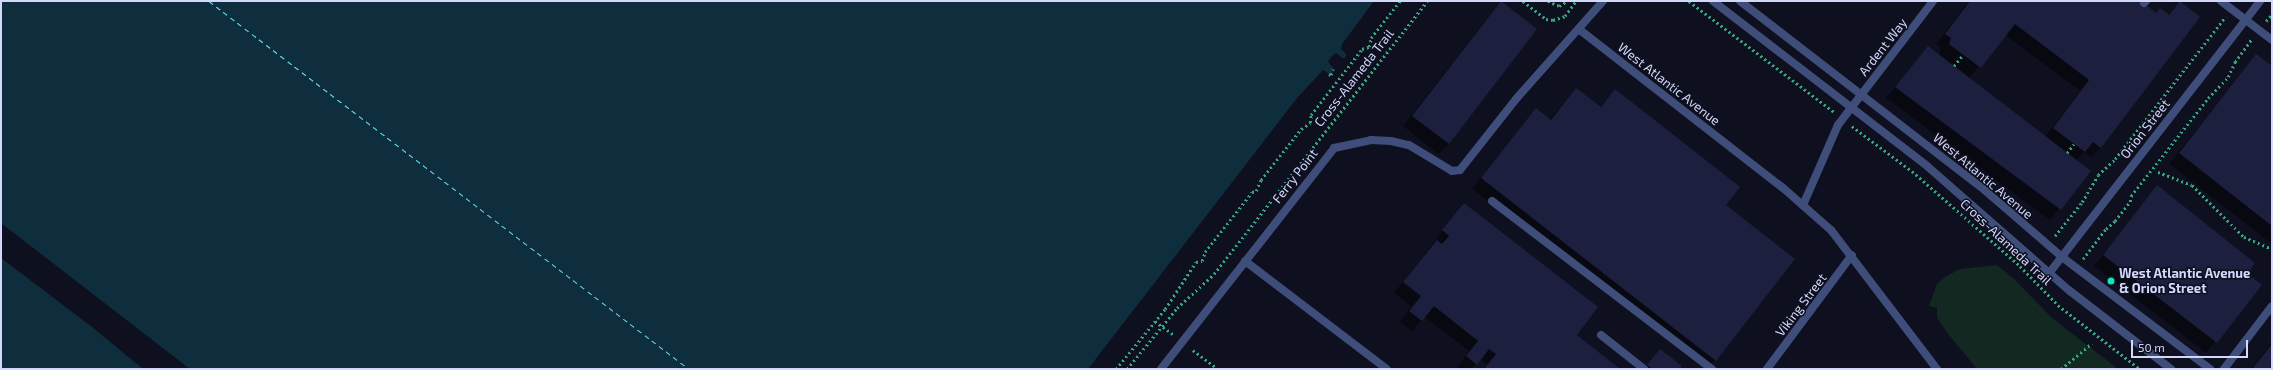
<!DOCTYPE html>
<style>
body{margin:0}
#map{position:relative;width:2273px;height:370px;overflow:hidden;background:#0f101f;font-family:"Exo 2",sans-serif}
div>[style]{position:absolute}
[style*='--x']{left:calc(var(--x)*1px);top:calc(var(--y)*1px);width:calc(var(--w)*1px);rotate:calc(var(--a)*1deg)}
.green>*{inset:0;background:#122821}
.water>*{inset:0;background:#0f2e3d}
.pier>*{inset:0;background:#0f101f}
.shadow>*{inset:0;background:#0007}
.ferry>*{height:1px;margin-top:-0.5px;transform-origin:0;background:repeating-linear-gradient(90deg,#68d9f1 0 5px,transparent 0 9px)}
.building>*{inset:0;background:#1c1f3e}
.path>*{height:2.5px;margin-top:-1.25px;transform-origin:0;background:repeating-linear-gradient(90deg,#38a781 0 2px,transparent 0 5px)}
.service>*{height:8px;margin:-4px;padding:0 4px;transform-origin:4px;border-radius:4px;background:#3e4d7a}
.minor>*{height:8px;margin:-4px;padding:0 4px;transform-origin:4px;border-radius:4px;background:#3e4d7a}
.tertiary>*{height:8px;margin:-4px;padding:0 4px;transform-origin:4px;border-radius:4px;background:#3e4d7a}
.dots>*{width:11px;height:11px;translate:-50% -50%;box-sizing:border-box;border:2px solid #0f101f;border-radius:50%}
span{translate:-50% -50%;white-space:nowrap;text-align:center;line-height:1.15;-webkit-text-stroke:3px #0f101f;paint-order:stroke}
.street-label{font-size:13px;color:#d1d8fb}
.poi-label{font-size:13px;color:#d1d8fb;font-weight:700}
.left{translate:0 -50%;text-align:left}
.frame{position:absolute;inset:0;border:2px solid #d1d8fb;pointer-events:none}
.scale{position:absolute;left:2131px;top:340px;width:117px;height:18px;box-sizing:border-box;border:2px solid #d1d8fb;border-top:0;padding-left:5px;font-size:12px;line-height:14px;white-space:nowrap;color:#d1d8fb;-webkit-text-stroke:3px #0f101f;paint-order:stroke}
</style>
<div id="map">
<div class="green">
<div style="clip-path:polygon(1997px 265px,2013px 278px,2052px 318px,2118px 369px,1977px 369px,1949px 335px,1937px 318px,1937px 308px,1929px 306px,1937px 284px,1945px 277px,1960px 269px)"></div>
</div>
<div class="water">
<div style="clip-path:polygon(1px 1px,1384px 1px,1345px 53px,1347px 55px,1344px 59px,1342px 58px,1331px 75px,1329px 74px,1178px 268px,1182px 272px,1180px 275px,1175px 272px,1099px 369px,1px 369px)"></div>
</div>
<div class="pier">
<div style="clip-path:polygon(1374px 1px,1386px 1px,1348px 52px,1349px 56px,1342px 60px,1333px 76px,1330px 77px,1178px 268px,1182px 272px,1180px 275px,1175px 272px,1170px 278px,1101px 369px,1088px 369px,1297px 98px,1323px 70px,1331px 75px,1335px 70px,1328px 62px,1331px 57px,1336px 53px,1344px 59px,1347px 55px,1341px 49px,1342px 44px)"></div>
<div style="clip-path:polygon(1px 223px,190px 369px,143px 369px,92px 327px,1px 258px)"></div>
</div>
<div class="shadow">
<div style="clip-path:polygon(evenodd,1969px 1px,2139px 1px,2155px 14px,2168px 15px,2180px 2px,2101px 147px,2091px 157px,2084px 152px,2076px 161px,2089px 171px,2050px 220px,1886px 98px,1928px 47px,1939px 56px,1941px 48px,1936px 44px,1969px 1px,2005px 35px,2080px 91px,2045px 137px,1969px 78px,2005px 35px)"></div>
<div style="clip-path:polygon(1500px 2px,1449px 144px,1438px 154px,1403px 126px)"></div>
<div style="clip-path:polygon(2256px 55px,2272px 68px,2272px 244px,2169px 164px)"></div>
<div style="clip-path:polygon(1576px 89px,1599px 108px,1615px 90px,1724px 205px,1715px 360px,1706px 369px,1472px 189px,1536px 109px,1549px 120px)"></div>
<div style="clip-path:polygon(2157px 186px,2246px 274px,2261px 285px,2206px 353px,2094px 266px)"></div>
<div style="clip-path:polygon(1464px 204px,1576px 336px,1617px 369px,1483px 369px,1487px 365px,1480px 359px,1471px 369px,1459px 369px,1457px 367px,1469px 351px,1425px 317px,1412px 331px,1400px 322px,1411px 306px,1394px 293px)"></div>
<div style="clip-path:polygon(2272px 342px,2272px 369px,2251px 369px)"></div>
<div style="clip-path:polygon(1660px 350px,1679px 369px,1644px 369px)"></div>
</div>
<div class="ferry">
<div style="--x:209;--y:1;--w:605;--a:37.48"></div>
</div>
<div class="building">
<div style="clip-path:polygon(1501px 1px,1537px 29px,1449px 144px,1412px 116px)"></div>
<div style="clip-path:polygon(1970px 1px,2141px 1px,2156px 13px,2160px 8px,2169px 15px,2180px 1px,2200px 17px,2101px 148px,2093px 142px,2085px 152px,2053px 128px,2089px 80px,2015px 24px,1981px 68px,1949px 44px,1951px 38px,1945px 34px)"></div>
<div style="clip-path:polygon(1928px 46px,2091px 171px,2061px 210px,1895px 87px)"></div>
<div style="clip-path:polygon(2256px 54px,2272px 66px,2272px 226px,2179px 153px)"></div>
<div style="clip-path:polygon(1576px 88px,1601px 107px,1615px 89px,1740px 187px,1726px 205px,1795px 259px,1716px 361px,1481px 178px,1536px 108px,1551px 120px)"></div>
<div style="clip-path:polygon(2157px 185px,2255px 263px,2248px 274px,2262px 285px,2217px 343px,2103px 255px)"></div>
<div style="clip-path:polygon(1464px 203px,1598px 307px,1577px 335px,1620px 369px,1484px 369px,1496px 354px,1489px 349px,1477px 365px,1466px 356px,1478px 341px,1434px 306px,1422px 321px,1409px 311px,1421px 296px,1403px 282px,1437px 240px,1442px 244px,1449px 236px,1442px 230px)"></div>
<div style="clip-path:polygon(2272px 344px,2272px 369px,2252px 369px)"></div>
<div style="clip-path:polygon(1660px 349px,1682px 366px,1680px 369px,1652px 369px,1647px 365px)"></div>
</div>
<div class="path">
<div style="--x:1523;--y:1;--w:29;--a:38"></div>
<div style="--x:1546;--y:19;--w:7;--a:8"></div>
<div style="--x:1553;--y:20;--w:13;--a:-18"></div>
<div style="--x:1565;--y:16;--w:19;--a:-54"></div>
<div style="--x:1548;--y:1;--w:12;--a:24"></div>
<div style="--x:1559;--y:6;--w:9;--a:-32"></div>
<div style="--x:1689;--y:1;--w:183;--a:37.4"></div>
<div style="--x:2266;--y:21;--w:9;--a:-49"></div>
<div style="--x:1954;--y:66;--w:14;--a:-51"></div>
<div style="--x:1329;--y:74;--w:2;--a:27"></div>
<div style="--x:1331;--y:75;--w:6;--a:-72"></div>
<div style="--x:1852;--y:126;--w:75;--a:36.9"></div>
<div style="--x:1912;--y:171;--w:144;--a:41.3"></div>
<div style="--x:2020;--y:266;--w:54;--a:45.7"></div>
<div style="--x:2058;--y:305;--w:104;--a:38"></div>
<div style="--x:2067;--y:153;--w:11;--a:-52"></div>
<div style="--x:2158;--y:172;--w:36;--a:21"></div>
<div style="--x:2192;--y:185;--w:74;--a:45"></div>
<div style="--x:2244;--y:237;--w:30;--a:23"></div>
<div style="--x:2055;--y:236;--w:43;--a:-51.5"></div>
<div style="--x:2082;--y:202;--w:31;--a:-59"></div>
<div style="--x:2098;--y:175;--w:23;--a:-43"></div>
<div style="--x:2115;--y:159;--w:180;--a:-52.2"></div>
<div style="--x:2083;--y:259;--w:38;--a:-53"></div>
<div style="--x:2106;--y:229;--w:12;--a:-42"></div>
<div style="--x:2115;--y:221;--w:24;--a:-52"></div>
<div style="--x:2130;--y:202;--w:6;--a:-81"></div>
<div style="--x:2131;--y:196;--w:125;--a:-51.8"></div>
<div style="--x:2208;--y:98;--w:29;--a:-46"></div>
<div style="--x:2228;--y:77;--w:17;--a:-65"></div>
<div style="--x:2235;--y:62;--w:29;--a:-54"></div>
<div style="--x:1155;--y:321;--w:24;--a:36"></div>
<div style="--x:1193;--y:350;--w:31;--a:37"></div>
<div style="--x:1116;--y:369;--w:77;--a:-50.8"></div>
<div style="--x:1165;--y:309;--w:56;--a:-56.6"></div>
<div style="--x:1196;--y:262;--w:6;--a:-9"></div>
<div style="--x:1202;--y:261;--w:9;--a:-72"></div>
<div style="--x:1205;--y:252;--w:76;--a:-51.9"></div>
<div style="--x:1252;--y:192;--w:4;--a:-14"></div>
<div style="--x:1256;--y:191;--w:12;--a:-66"></div>
<div style="--x:1261;--y:180;--w:65;--a:-51.9"></div>
<div style="--x:1301;--y:129;--w:11;--a:-34"></div>
<div style="--x:1310;--y:123;--w:8;--a:-83"></div>
<div style="--x:1311;--y:115;--w:83;--a:-52.3"></div>
<div style="--x:1362;--y:49;--w:7;--a:-16"></div>
<div style="--x:1369;--y:47;--w:9;--a:-77"></div>
<div style="--x:1371;--y:38;--w:47;--a:-51.9"></div>
<div style="--x:1127;--y:369;--w:79;--a:-50.7"></div>
<div style="--x:1177;--y:308;--w:50;--a:-42.6"></div>
<div style="--x:1214;--y:274;--w:346;--a:-52"></div>
<div style="--x:2061;--y:369;--w:40;--a:-40"></div>
</div>
<div class="service">
<div style="--x:2144;--y:3;--w:3;--a:-45"></div>
<div style="--x:1492;--y:201;--w:277;--a:37.4"></div>
<div style="--x:1245;--y:261;--w:178;--a:37.3"></div>
<div style="--x:1601;--y:335;--w:55;--a:38.3"></div>
</div>
<div class="minor">
<div style="--x:2221;--y:1;--w:64;--a:37.4"></div>
<div style="--x:1803;--y:205;--w:87;--a:-66.4"></div>
<div style="--x:1838;--y:125;--w:156;--a:-52.5"></div>
<div style="--x:2050;--y:272;--w:343;--a:-52.2"></div>
<div style="--x:1161;--y:369;--w:281;--a:-51.9"></div>
<div style="--x:1334;--y:148;--w:38;--a:-12"></div>
<div style="--x:1371;--y:140;--w:20;--a:3"></div>
<div style="--x:1391;--y:141;--w:18;--a:13"></div>
<div style="--x:1409;--y:145;--w:50;--a:31.2"></div>
<div style="--x:1452;--y:171;--w:8;--a:-7"></div>
<div style="--x:1460;--y:170;--w:90;--a:-51.7"></div>
<div style="--x:1516;--y:99;--w:131;--a:-48.4"></div>
<div style="--x:1767;--y:369;--w:142;--a:-53.3"></div>
<div style="--x:2224;--y:369;--w:79;--a:-52.7"></div>
</div>
<div class="tertiary">
<div style="--x:1713;--y:1;--w:270;--a:37.6"></div>
<div style="--x:1927;--y:166;--w:190;--a:41.2"></div>
<div style="--x:2070;--y:291;--w:128;--a:37.7"></div>
<div style="--x:1740;--y:1;--w:304;--a:37.7"></div>
<div style="--x:1981;--y:187;--w:107;--a:40.8"></div>
<div style="--x:2062;--y:257;--w:186;--a:37.1"></div>
<div style="--x:1580;--y:30;--w:256;--a:37.9"></div>
<div style="--x:1782;--y:187;--w:65;--a:41.3"></div>
<div style="--x:1831;--y:230;--w:175;--a:52.7"></div>
</div>
<div class="dots">
<div style="left:2111px;top:281px;background:#14e3bd"></div>
</div>
<div class="street-label">
<span style="left:1883px;top:47px;rotate:-52deg">Ardent Way</span>
<span style="left:1354px;top:78px;rotate:-52deg">Cross-Alameda Trail</span>
<span style="left:1669px;top:84px;rotate:38deg">West Atlantic Avenue</span>
<span style="left:2145px;top:129px;rotate:-52deg">Orion Street</span>
<span style="left:1295px;top:176px;rotate:-52deg">Ferry Point</span>
<span style="left:1983px;top:176px;rotate:40deg">West Atlantic Avenue</span>
<span style="left:2006px;top:242px;rotate:43deg">Cross-Alameda Trail</span>
<span style="left:1801px;top:305px;rotate:-53deg">Viking Street</span>
</div>
<div class="poi-label">
<span class="left" style="left:2119px;top:281px">West Atlantic Avenue<br>&amp; Orion Street</span>
</div>
<div class="frame"></div>
<div class="scale">50 m</div>
</div>
